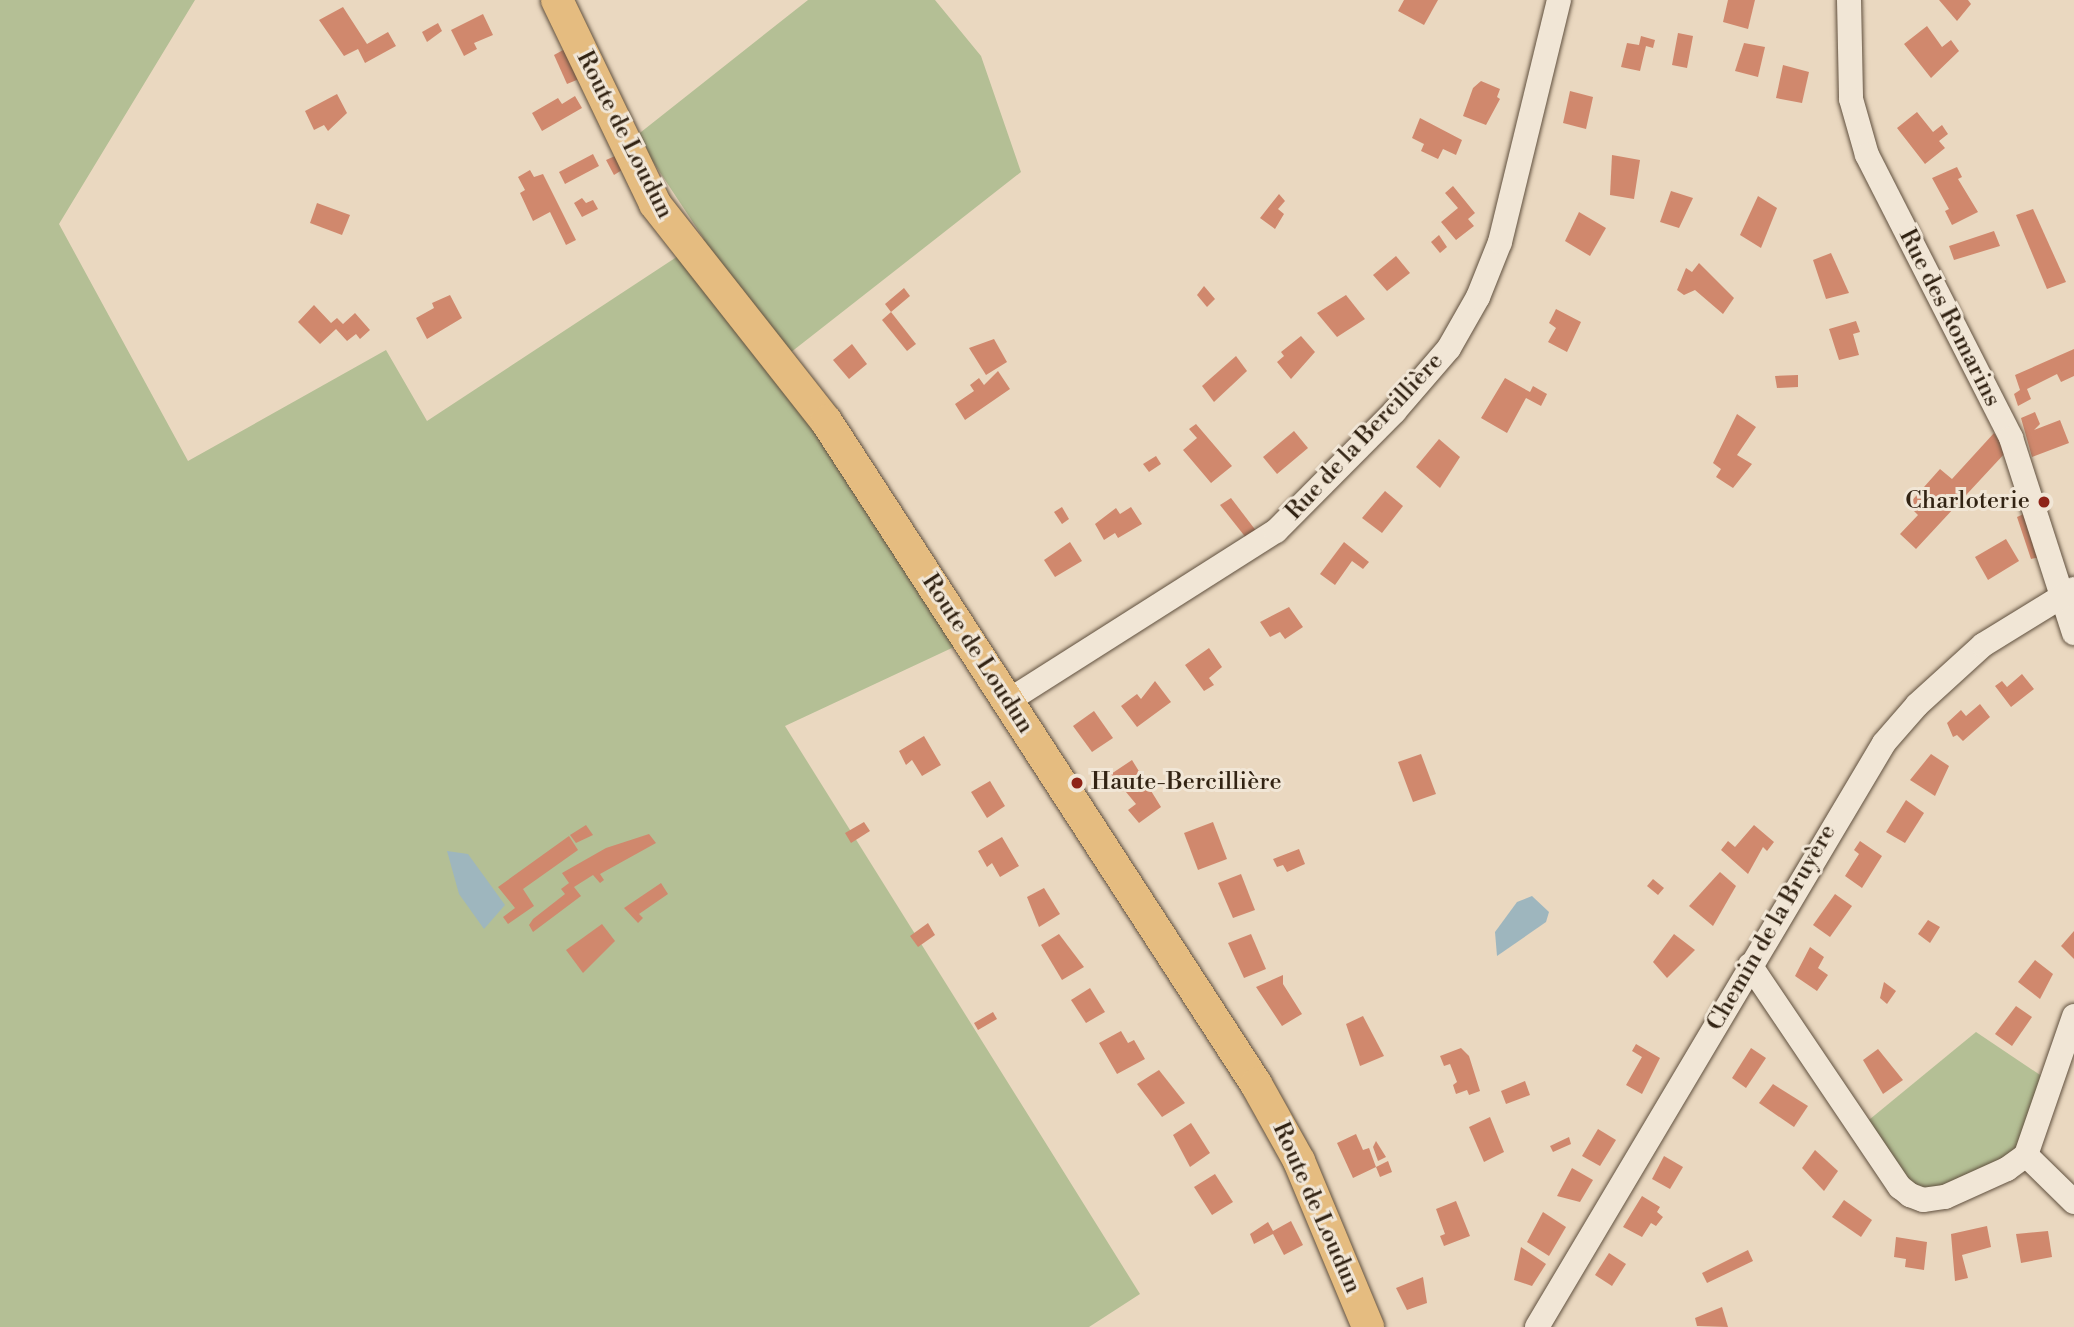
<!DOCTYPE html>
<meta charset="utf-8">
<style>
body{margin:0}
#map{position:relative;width:2074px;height:1327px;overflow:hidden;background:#ead8c0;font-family:"Libre Bodoni",serif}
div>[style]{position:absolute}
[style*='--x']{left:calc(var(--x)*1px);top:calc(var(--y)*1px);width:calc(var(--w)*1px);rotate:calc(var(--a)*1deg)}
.green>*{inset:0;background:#b4bf95}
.water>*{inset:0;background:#9eb6be}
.building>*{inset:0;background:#d0886d}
.roads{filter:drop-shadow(0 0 2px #60503e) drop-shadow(0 0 2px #60503e)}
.minor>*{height:24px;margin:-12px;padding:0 12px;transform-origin:12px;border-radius:12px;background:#f1e6d6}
.major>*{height:32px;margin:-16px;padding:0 16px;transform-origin:16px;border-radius:16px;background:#e5bc80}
.dots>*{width:19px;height:19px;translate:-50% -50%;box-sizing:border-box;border:4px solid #f1e6d6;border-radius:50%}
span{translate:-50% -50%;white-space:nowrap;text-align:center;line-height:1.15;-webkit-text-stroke:6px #f1e6d6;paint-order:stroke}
.street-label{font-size:24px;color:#322313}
.poi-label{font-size:24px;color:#322313}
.right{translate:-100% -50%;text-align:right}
.left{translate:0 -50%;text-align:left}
</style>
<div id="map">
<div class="green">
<div style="clip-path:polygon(0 0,195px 0,59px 224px,188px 461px,386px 350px,427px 421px,704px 239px,636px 136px,808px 0,935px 0,981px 56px,1021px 172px,781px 360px,954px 647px,785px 726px,1140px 1294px,1089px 1327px,0 1327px)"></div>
<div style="clip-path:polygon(1976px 1032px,2043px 1077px,2025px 1137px,2012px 1154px,1942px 1190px,1913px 1189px,1864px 1124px)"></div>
</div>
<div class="water">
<div style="clip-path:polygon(447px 851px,468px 854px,505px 905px,484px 929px,459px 894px)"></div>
<div style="clip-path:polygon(1532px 896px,1549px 912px,1546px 922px,1497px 956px,1495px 932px,1517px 902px)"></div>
</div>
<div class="building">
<div style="clip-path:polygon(1404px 0,1438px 0,1424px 25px,1398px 11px)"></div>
<div style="clip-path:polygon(1728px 0,1755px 0,1748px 29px,1723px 22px)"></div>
<div style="clip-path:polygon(1939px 0,1968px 0,1971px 4px,1957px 21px)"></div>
<div style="clip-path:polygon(343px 7px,367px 44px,388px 32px,396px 46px,365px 63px,358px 49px,344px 56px,319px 20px)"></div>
<div style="clip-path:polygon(483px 14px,493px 35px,474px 43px,477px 49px,464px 56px,451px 30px)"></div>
<div style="clip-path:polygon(438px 23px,442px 31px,427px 42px,422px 32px)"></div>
<div style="clip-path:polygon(1927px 26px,1942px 47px,1951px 40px,1959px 51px,1931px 78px,1904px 44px)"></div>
<div style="clip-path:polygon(1678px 33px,1693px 36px,1687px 68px,1672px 65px)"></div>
<div style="clip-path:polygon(1641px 36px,1655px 40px,1653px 48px,1646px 46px,1640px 71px,1621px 67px,1627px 43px,1639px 45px)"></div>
<div style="clip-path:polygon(1744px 43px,1765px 47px,1758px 77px,1735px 71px)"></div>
<div style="clip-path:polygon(565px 49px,579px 79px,567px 84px,554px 55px)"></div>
<div style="clip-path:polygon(1783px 65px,1809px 72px,1802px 103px,1776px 98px)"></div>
<div style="clip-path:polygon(1481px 81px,1500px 89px,1497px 97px,1500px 99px,1486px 125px,1463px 116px,1473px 88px)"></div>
<div style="clip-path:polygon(1570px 91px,1593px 97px,1586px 129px,1563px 123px)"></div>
<div style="clip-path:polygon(337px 94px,347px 113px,328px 131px,324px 125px,314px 130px,305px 111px)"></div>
<div style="clip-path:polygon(575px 96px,582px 108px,542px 131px,532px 113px,558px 98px,562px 104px)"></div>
<div style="clip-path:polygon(1917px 112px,1933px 132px,1942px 125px,1948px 134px,1939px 141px,1945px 148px,1925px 164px,1897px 128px)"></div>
<div style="clip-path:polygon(1420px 118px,1462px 140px,1456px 155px,1443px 149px,1438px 159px,1421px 151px,1424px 144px,1412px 138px)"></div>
<div style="clip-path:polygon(593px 154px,599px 166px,565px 184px,559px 172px)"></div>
<div style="clip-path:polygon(1612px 155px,1640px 160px,1634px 199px,1610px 195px)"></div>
<div style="clip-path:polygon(615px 156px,622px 170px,614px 175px,606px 160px)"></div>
<div style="clip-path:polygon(1957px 167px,1962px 177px,1958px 179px,1978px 212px,1952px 225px,1945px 211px,1949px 209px,1932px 178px)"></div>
<div style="clip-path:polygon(530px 170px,534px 177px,543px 174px,576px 240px,566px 245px,550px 212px,533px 221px,520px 193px,525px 190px,518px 177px)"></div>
<div style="clip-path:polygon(1453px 186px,1475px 213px,1468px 219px,1474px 226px,1456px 240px,1441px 222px,1458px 208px,1445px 193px)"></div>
<div style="clip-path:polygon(1671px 191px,1693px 198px,1679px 228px,1660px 222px)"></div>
<div style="clip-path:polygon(1279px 194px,1285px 201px,1278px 209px,1284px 214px,1275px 229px,1260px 218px)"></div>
<div style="clip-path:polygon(1758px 196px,1777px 208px,1761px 248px,1740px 235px)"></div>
<div style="clip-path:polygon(582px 198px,586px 203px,593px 200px,598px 209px,582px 217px,574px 203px)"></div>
<div style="clip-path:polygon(317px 203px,350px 215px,342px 235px,310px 223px)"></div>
<div style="clip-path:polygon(2033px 209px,2066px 282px,2047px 289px,2016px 215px)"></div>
<div style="clip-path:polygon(1579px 212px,1606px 228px,1590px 256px,1565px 241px)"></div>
<div style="clip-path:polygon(1994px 231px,2000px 246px,1954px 260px,1949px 246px)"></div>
<div style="clip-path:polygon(1439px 235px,1447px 247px,1440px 253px,1431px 242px)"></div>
<div style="clip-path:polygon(1831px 253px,1849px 293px,1826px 299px,1813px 260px)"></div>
<div style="clip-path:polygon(1396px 256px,1410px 273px,1387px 291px,1373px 275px)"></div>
<div style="clip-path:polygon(1699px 263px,1734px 298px,1723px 314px,1695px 290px,1684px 295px,1677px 290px,1686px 268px,1692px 272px)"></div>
<div style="clip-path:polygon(1204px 286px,1215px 299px,1207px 307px,1197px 295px)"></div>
<div style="clip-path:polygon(904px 288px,910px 296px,891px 312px,885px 304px)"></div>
<div style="clip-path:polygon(450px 295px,462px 318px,427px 339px,416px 318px,434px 308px,432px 303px)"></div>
<div style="clip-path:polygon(1346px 295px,1365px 319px,1337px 337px,1317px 313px)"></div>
<div style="clip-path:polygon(314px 305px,331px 323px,337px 318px,343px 324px,355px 313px,370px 330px,360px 339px,356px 334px,347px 341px,336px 329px,320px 344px,298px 322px)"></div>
<div style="clip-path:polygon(1556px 309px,1581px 322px,1567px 352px,1548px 342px,1556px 328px,1549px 323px)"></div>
<div style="clip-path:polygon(891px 312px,916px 344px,907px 351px,882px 320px)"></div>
<div style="clip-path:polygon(1856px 321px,1860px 332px,1853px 334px,1859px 355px,1839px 360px,1829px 329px)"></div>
<div style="clip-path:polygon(1301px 336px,1315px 352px,1291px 379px,1277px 362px,1284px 356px,1281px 352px)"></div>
<div style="clip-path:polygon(994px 339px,1007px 362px,986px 375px,969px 348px)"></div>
<div style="clip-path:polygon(852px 344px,867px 364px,849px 379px,833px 360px)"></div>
<div style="clip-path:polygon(2074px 349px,2074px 376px,2061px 382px,2057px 374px,2027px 389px,2031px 399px,2018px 406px,2014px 394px,2020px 390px,2015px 375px)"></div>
<div style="clip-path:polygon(1236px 356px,1247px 371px,1214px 402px,1202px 386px)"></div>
<div style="clip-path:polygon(998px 371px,1010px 389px,965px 420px,955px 404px,974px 391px,970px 385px,979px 378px,984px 385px)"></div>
<div style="clip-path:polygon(1798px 375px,1798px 387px,1777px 388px,1775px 376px)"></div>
<div style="clip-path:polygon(1505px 378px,1530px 392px,1533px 386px,1547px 394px,1541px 406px,1526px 398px,1507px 433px,1481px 418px)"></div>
<div style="clip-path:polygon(2035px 412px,2040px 424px,2034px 430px,2060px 420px,2069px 443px,2032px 457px,2021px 418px)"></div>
<div style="clip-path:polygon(1737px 414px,1756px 427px,1737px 455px,1752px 464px,1733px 488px,1716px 477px,1721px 469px,1713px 463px)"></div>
<div style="clip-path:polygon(1196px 424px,1232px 466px,1211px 483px,1183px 450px,1197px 438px,1189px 429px)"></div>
<div style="clip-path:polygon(1294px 431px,1308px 448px,1277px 474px,1263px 457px)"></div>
<div style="clip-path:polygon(1994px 433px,2006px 452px,1916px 549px,1900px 534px,1918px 515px,1908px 505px,1940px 469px,1952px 479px)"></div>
<div style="clip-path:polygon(1439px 439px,1460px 457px,1440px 488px,1416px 467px)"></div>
<div style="clip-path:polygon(1156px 456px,1161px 464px,1149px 472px,1143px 464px)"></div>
<div style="clip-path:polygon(1385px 491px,1403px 506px,1382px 533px,1362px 518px)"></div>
<div style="clip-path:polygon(1231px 498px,1257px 532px,1247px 539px,1220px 505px)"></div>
<div style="clip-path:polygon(1062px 507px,1069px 519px,1062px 524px,1054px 512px)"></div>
<div style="clip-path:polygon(1131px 507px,1142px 524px,1118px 538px,1115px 533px,1104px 540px,1095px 524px,1116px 508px,1120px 514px)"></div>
<div style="clip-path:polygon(2026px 513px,2040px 557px,2031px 559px,2017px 517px)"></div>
<div style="clip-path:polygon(2006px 539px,2019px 561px,1988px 580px,1975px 557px)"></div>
<div style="clip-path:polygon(1070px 542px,1082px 561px,1055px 577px,1044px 560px)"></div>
<div style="clip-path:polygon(1344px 542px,1369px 562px,1363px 569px,1352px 561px,1335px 585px,1320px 574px)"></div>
<div style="clip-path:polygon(1289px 607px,1303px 627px,1285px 639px,1280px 632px,1270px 637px,1260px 622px)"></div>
<div style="clip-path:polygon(1209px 648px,1222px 667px,1209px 678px,1214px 685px,1204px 691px,1185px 665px)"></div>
<div style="clip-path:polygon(2022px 674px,2034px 689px,2011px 707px,1995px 686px,2002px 681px,2007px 687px)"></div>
<div style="clip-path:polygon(1155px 681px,1171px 702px,1137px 727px,1121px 706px,1137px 694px,1141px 699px)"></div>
<div style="clip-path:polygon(1980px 704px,1990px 717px,1963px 741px,1957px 735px,1953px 737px,1947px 723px,1961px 710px,1966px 716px)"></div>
<div style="clip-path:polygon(1094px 711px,1113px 738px,1092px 752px,1073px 726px)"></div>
<div style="clip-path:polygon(924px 736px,941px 765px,922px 776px,912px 760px,906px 765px,899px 751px)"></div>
<div style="clip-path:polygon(1421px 754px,1436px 794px,1413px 802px,1398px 762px)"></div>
<div style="clip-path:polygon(1931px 754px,1949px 766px,1935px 796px,1910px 780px)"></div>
<div style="clip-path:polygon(1132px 760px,1161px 807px,1139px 823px,1128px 810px,1136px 804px,1111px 774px)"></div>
<div style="clip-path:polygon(990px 781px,1005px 806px,987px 818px,971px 792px)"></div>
<div style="clip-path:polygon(1906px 800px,1924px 813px,1905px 843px,1886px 832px)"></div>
<div style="clip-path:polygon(864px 822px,870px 831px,851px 843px,845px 833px)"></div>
<div style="clip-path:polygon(1213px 822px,1227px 859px,1198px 870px,1184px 833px)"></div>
<div style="clip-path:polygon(586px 825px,593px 835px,576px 843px,570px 835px)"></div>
<div style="clip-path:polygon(1754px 825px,1774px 842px,1767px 851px,1763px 847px,1748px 874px,1721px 850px,1728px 841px,1735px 847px)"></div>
<div style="clip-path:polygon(649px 834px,656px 843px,600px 874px,604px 880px,600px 883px,593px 875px,574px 887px,581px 896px,533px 932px,529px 925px,533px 919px,565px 894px,561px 889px,569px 883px,562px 873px,606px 848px)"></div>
<div style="clip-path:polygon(569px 836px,578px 850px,523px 889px,534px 906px,508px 924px,503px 917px,515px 908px,498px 887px)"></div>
<div style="clip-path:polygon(1002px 837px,1019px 866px,1000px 877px,992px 863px,987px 867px,978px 851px)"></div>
<div style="clip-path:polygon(1860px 841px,1882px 856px,1862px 888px,1845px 876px,1859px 854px,1854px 850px)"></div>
<div style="clip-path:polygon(1299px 849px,1305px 864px,1287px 872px,1283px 865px,1277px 867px,1273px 859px)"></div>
<div style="clip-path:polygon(1720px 872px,1736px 886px,1713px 926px,1689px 906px)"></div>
<div style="clip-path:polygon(1241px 874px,1255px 910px,1233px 918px,1218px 883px)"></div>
<div style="clip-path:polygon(1653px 879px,1664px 888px,1658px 895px,1647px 886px)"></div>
<div style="clip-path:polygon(661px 883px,668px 894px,639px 914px,643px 918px,638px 923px,624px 908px)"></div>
<div style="clip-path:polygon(1044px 888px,1060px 914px,1039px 927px,1027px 897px)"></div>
<div style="clip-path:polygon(1835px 894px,1852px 906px,1830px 937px,1813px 925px)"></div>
<div style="clip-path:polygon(1928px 920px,1940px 927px,1930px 943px,1918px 934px)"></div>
<div style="clip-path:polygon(928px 923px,935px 935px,918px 947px,910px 936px)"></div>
<div style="clip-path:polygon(602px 924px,615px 941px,583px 973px,566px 950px)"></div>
<div style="clip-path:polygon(2074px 931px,2074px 959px,2061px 946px)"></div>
<div style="clip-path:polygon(1059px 934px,1084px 967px,1062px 980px,1041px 945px)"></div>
<div style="clip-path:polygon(1251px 934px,1266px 969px,1244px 978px,1228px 943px)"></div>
<div style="clip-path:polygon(1674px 934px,1695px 950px,1667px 978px,1653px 962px)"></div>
<div style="clip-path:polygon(1810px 947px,1824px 957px,1818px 968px,1828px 975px,1817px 991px,1795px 976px)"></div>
<div style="clip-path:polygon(2035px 960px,2053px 974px,2040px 999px,2018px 982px)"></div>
<div style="clip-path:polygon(1283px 975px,1283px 984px,1302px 1014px,1282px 1026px,1256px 987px)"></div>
<div style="clip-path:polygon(1884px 982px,1896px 991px,1887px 1004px,1880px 998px)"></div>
<div style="clip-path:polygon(1090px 988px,1105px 1012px,1086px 1023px,1071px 1000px)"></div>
<div style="clip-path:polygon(2016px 1006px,2032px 1017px,2012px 1046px,1995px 1034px)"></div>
<div style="clip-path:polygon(993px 1012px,997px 1019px,978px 1030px,974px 1023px)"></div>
<div style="clip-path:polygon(1363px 1016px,1384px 1056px,1360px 1066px,1346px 1024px)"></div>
<div style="clip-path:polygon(1121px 1031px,1128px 1043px,1134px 1040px,1145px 1059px,1117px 1074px,1099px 1043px)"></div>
<div style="clip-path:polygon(1636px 1044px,1660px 1058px,1642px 1094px,1626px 1085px,1642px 1057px,1632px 1051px)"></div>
<div style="clip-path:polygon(1461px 1048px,1469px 1056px,1480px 1091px,1469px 1095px,1467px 1090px,1456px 1094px,1453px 1085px,1457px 1082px,1450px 1064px,1444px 1066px,1440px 1056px)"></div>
<div style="clip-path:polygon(1751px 1048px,1766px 1058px,1746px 1088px,1732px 1078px)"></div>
<div style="clip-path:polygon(1878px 1049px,1903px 1080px,1883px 1094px,1863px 1060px)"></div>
<div style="clip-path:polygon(1159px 1070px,1185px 1103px,1162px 1117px,1137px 1084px)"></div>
<div style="clip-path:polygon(1525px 1081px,1530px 1095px,1506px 1104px,1501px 1091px)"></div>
<div style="clip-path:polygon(1773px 1084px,1808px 1106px,1794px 1127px,1759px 1103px)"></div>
<div style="clip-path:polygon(1490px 1117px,1504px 1152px,1484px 1162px,1469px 1127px)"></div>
<div style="clip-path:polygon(1191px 1123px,1210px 1153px,1190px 1167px,1173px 1135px)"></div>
<div style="clip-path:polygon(1598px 1129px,1616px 1140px,1600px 1166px,1582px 1156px)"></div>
<div style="clip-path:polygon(1356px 1134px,1363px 1150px,1369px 1148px,1376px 1167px,1353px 1178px,1337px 1143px)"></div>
<div style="clip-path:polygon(1569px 1137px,1571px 1144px,1553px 1152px,1550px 1146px)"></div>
<div style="clip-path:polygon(1376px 1141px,1386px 1157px,1378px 1161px,1373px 1147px)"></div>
<div style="clip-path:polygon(1815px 1150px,1838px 1171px,1824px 1191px,1802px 1168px)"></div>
<div style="clip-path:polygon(1664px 1156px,1683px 1167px,1670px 1189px,1652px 1179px)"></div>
<div style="clip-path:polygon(1388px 1161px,1392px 1172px,1380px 1177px,1376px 1167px)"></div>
<div style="clip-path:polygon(1572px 1168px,1593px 1180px,1580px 1202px,1557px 1196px)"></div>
<div style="clip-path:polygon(1215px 1174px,1233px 1202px,1212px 1215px,1194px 1187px)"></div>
<div style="clip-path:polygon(1642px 1196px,1660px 1207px,1657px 1212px,1663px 1217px,1656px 1226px,1651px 1223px,1642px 1237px,1623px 1227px)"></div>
<div style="clip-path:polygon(1844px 1200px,1872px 1220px,1861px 1237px,1832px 1217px)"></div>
<div style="clip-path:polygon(1456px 1201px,1470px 1236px,1444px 1246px,1440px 1236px,1445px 1234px,1436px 1209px)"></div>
<div style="clip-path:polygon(1543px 1212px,1566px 1227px,1549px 1256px,1527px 1242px)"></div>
<div style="clip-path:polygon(1291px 1221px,1303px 1245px,1284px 1255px,1273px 1234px,1254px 1244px,1250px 1234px,1268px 1222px,1273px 1231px)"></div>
<div style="clip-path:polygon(1987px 1226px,1991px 1247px,1962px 1255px,1968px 1278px,1955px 1281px,1951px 1234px)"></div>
<div style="clip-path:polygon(2048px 1231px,2052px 1257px,2021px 1263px,2016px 1234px)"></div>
<div style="clip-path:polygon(1896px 1237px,1927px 1242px,1924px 1270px,1905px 1267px,1906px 1259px,1894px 1257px)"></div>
<div style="clip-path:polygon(1521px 1247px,1546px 1264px,1532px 1286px,1514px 1280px)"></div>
<div style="clip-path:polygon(1748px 1250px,1753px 1261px,1707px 1283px,1702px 1273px)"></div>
<div style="clip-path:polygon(1609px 1253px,1626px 1264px,1612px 1286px,1595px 1275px)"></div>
<div style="clip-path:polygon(1423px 1277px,1427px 1303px,1407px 1310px,1396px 1288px)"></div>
<div style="clip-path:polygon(1722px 1307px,1728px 1327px,1697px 1326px,1695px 1318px)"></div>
</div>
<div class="roads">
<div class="minor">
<div style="--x:1849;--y:0;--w:99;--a:88.8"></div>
<div style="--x:1851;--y:99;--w:58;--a:74.1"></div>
<div style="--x:1867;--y:155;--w:318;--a:63"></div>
<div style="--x:2011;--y:438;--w:205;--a:72.1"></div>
<div style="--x:1008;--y:701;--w:317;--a:-32.4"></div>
<div style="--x:1276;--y:531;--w:168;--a:-45.2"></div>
<div style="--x:1394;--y:412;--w:84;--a:-49.3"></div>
<div style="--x:1449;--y:348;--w:59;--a:-60.4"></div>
<div style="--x:1478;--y:297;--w:59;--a:-68.2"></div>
<div style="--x:1500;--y:242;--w:249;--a:-76.3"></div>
<div style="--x:1750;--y:965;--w:268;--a:56"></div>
<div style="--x:1900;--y:1187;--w:13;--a:39"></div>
<div style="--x:1910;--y:1195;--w:14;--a:21"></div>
<div style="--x:1923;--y:1200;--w:22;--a:-8"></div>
<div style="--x:1945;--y:1197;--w:68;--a:-24.3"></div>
<div style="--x:2007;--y:1169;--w:24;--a:-36"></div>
<div style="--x:2026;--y:1155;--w:67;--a:44.4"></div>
<div style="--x:2026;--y:1155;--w:147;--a:-70.9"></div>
<div style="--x:1537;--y:1327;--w:679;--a:-59.28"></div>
<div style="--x:1884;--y:743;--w:50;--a:-49"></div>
<div style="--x:1917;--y:705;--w:89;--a:-42.3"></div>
<div style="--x:1983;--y:645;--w:107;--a:-31.6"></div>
</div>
<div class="major">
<div style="--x:557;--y:0;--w:226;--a:64.3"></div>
<div style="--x:655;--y:204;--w:276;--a:51.8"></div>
<div style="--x:826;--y:421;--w:790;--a:57.03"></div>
<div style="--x:1256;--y:1084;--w:88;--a:60.8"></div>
<div style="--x:1299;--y:1161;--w:180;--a:67.4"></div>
</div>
</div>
<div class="dots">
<div style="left:2044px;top:502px;background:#8f2418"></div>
<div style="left:1077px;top:783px;background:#8f2418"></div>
</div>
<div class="street-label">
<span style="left:624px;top:135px;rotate:63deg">Route de Loudun</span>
<span style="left:1949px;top:318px;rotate:63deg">Rue des Romarins</span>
<span style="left:1365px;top:437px;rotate:-47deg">Rue de la Bercillière</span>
<span style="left:977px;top:654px;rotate:57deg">Route de Loudun</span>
<span style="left:1772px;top:928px;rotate:-60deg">Chemin de la Bruyère</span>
<span style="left:1316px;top:1208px;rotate:66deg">Route de Loudun</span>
</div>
<div class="poi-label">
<span class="right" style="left:2030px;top:502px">Charloterie</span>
<span class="left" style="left:1091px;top:783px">Haute-Bercillière</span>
</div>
</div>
